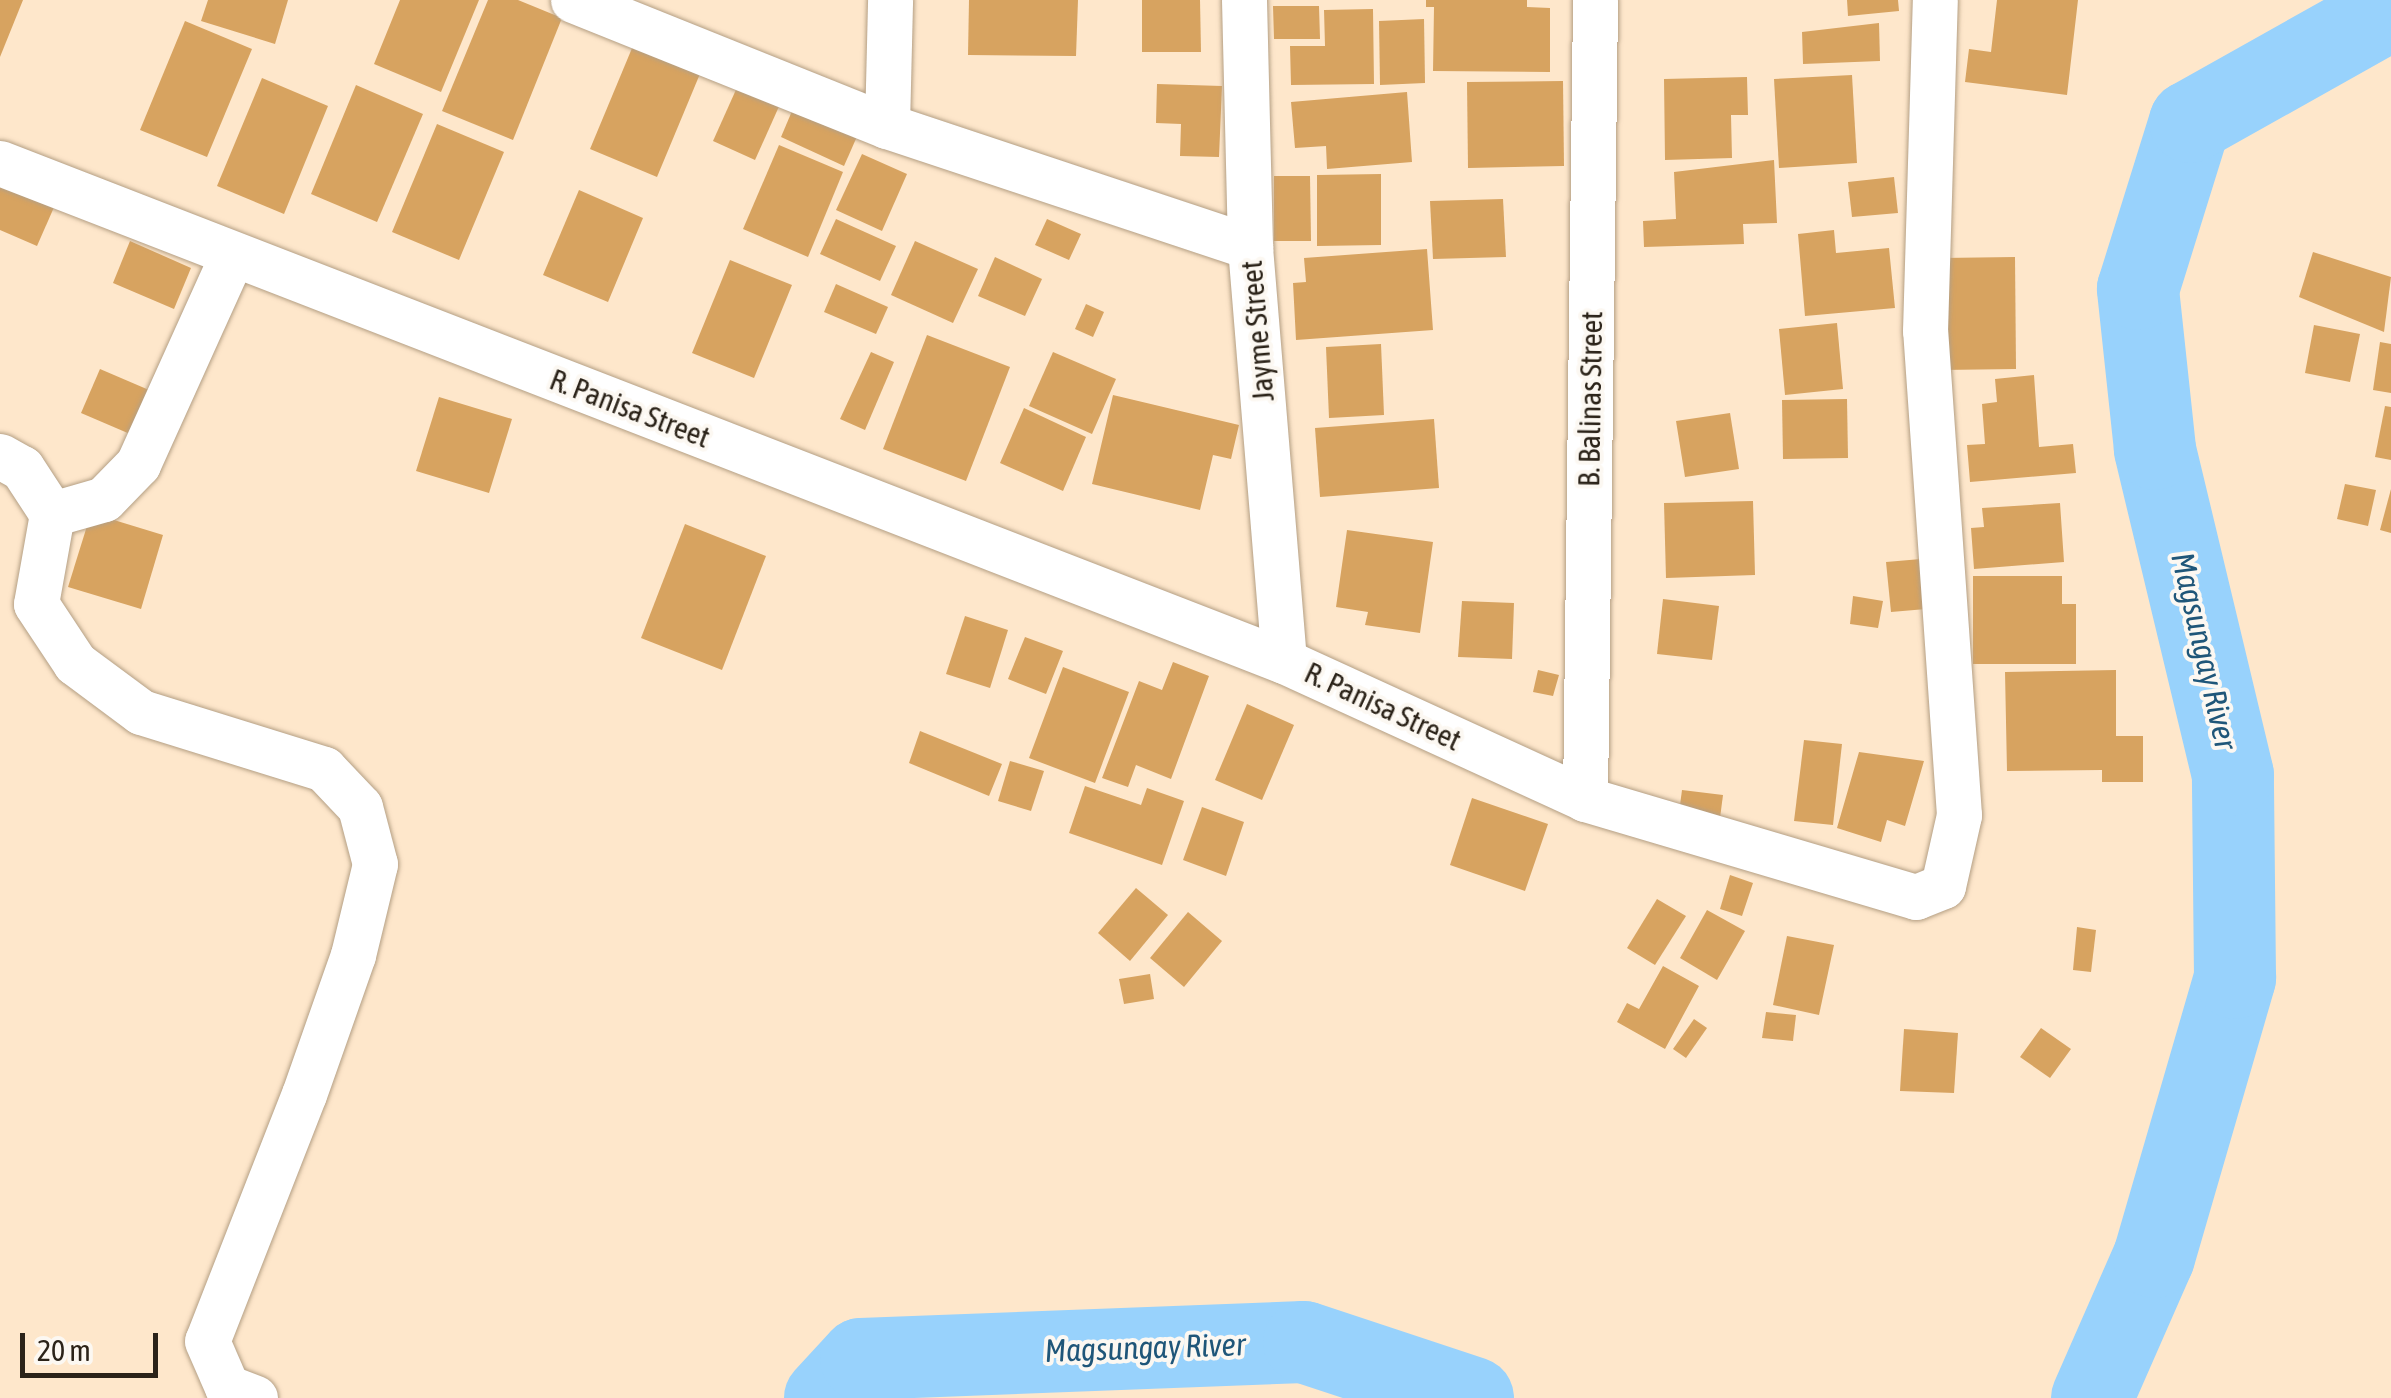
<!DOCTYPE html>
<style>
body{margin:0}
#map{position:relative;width:2391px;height:1398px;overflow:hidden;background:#fee7cb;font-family:"Asap Condensed",sans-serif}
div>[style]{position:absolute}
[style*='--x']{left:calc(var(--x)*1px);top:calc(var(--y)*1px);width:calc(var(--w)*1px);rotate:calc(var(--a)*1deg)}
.river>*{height:82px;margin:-41px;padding:0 41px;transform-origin:41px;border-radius:41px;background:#98d2fc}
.building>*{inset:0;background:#d7a360}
.roads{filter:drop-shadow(0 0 2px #b49f84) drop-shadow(0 0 2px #b49f84)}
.minor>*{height:45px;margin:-22.5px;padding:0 22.5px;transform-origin:22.5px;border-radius:22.5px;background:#fff}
span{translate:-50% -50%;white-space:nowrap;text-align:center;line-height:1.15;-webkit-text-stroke:8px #fcf8f2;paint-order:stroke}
.street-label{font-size:30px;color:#2b2319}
.water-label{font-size:32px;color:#1f5679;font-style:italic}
.scale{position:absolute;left:20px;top:1333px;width:138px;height:45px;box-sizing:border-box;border:5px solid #2b2319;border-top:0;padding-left:12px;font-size:30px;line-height:35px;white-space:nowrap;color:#2b2319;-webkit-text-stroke:8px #fcf8f2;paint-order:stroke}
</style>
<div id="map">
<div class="river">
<div style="--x:825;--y:1398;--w:53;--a:-47.3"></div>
<div style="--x:861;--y:1359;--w:443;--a:-2.2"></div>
<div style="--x:1304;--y:1342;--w:178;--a:18.3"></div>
<div style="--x:2092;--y:1398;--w:154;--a:-66.3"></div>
<div style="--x:2154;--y:1257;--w:291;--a:-73.8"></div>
<div style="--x:2235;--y:978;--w:203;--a:-90.6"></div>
<div style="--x:2233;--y:775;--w:335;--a:-103.5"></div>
<div style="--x:2155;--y:449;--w:161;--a:-96.1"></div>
<div style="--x:2138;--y:289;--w:175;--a:-72.7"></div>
<div style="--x:2190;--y:122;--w:231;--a:-29.3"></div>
</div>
<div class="building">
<div style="clip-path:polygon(0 0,23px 0,0 57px)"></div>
<div style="clip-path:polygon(208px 0,288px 0,275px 44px,201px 21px)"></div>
<div style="clip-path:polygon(400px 0,479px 0,441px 92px,374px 64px)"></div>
<div style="clip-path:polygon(488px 0,518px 0,562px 18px,513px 140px,442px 111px)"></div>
<div style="clip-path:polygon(969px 0,1078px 0,1076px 56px,968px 55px)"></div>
<div style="clip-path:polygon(1142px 0,1200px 0,1201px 52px,1142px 52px)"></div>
<div style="clip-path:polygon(1426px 0,1527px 0,1527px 7px,1550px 8px,1550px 72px,1433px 71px,1434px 7px,1426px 7px)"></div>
<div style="clip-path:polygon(1847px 0,1898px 0,1899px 11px,1848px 16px)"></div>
<div style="clip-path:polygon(1997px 0,2078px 0,2067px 95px,1965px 82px,1969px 49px,1991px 52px)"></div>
<div style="clip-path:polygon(1273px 6px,1319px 6px,1320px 39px,1274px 39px)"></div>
<div style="clip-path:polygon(1373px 9px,1374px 84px,1291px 85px,1290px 46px,1325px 46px,1324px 10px)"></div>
<div style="clip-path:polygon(1424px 19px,1425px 83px,1380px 85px,1379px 21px)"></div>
<div style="clip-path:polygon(185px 21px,252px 49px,207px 157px,140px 130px)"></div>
<div style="clip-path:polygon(1879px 23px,1880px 61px,1803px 64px,1802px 32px)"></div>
<div style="clip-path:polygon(635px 41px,702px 69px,657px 177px,590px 149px)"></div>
<div style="clip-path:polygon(1852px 75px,1857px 163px,1779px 168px,1774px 79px)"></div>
<div style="clip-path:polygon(1747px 77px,1748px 115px,1731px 115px,1732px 158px,1665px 160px,1664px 79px)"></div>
<div style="clip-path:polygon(262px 78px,328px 106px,284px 214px,217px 186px)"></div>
<div style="clip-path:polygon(1563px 81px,1564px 166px,1468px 168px,1467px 82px)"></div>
<div style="clip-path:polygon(739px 83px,781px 102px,755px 160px,713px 141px)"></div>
<div style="clip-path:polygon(1157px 84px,1222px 86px,1219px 157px,1180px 156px,1181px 124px,1156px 123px)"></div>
<div style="clip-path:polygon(356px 85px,423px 114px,377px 222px,311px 194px)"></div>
<div style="clip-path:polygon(1407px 92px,1412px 162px,1327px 169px,1326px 146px,1295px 148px,1291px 102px)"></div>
<div style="clip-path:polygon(795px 104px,859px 132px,844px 166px,781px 137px)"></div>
<div style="clip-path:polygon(437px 124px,504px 152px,459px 260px,392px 232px)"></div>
<div style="clip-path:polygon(779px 145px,843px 172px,808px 257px,743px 229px)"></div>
<div style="clip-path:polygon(862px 154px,907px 174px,882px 231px,836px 210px)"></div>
<div style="clip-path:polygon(1774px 160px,1777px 223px,1743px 224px,1744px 244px,1644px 247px,1643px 221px,1676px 219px,1674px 172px)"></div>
<div style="clip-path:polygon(1381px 174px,1381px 245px,1317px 246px,1317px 175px)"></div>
<div style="clip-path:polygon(1274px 176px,1310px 176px,1311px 241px,1274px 241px)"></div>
<div style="clip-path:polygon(1894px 177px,1898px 213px,1852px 217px,1848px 182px)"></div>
<div style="clip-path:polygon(0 182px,55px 205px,37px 246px,0 230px)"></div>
<div style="clip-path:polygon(579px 190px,643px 218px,608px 302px,543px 275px)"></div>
<div style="clip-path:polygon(1503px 199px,1506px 257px,1433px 259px,1430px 201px)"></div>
<div style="clip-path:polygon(836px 219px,896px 246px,880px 281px,820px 254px)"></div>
<div style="clip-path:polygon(1047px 219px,1081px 234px,1069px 260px,1035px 245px)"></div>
<div style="clip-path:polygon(1834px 230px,1836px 253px,1889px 248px,1895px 308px,1805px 316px,1798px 234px)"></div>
<div style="clip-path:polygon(130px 241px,191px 268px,174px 309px,113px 283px)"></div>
<div style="clip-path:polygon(915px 241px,978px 269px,953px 323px,891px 295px)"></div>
<div style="clip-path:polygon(1427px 249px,1433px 330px,1296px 340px,1293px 283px,1306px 282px,1304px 258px)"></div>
<div style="clip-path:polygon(2313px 252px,2391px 277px,2384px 332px,2299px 297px)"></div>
<div style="clip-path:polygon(995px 257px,1042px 279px,1025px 316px,978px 296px)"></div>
<div style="clip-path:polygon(2015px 257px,2016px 369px,1942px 370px,1942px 258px)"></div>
<div style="clip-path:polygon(730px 260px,792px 285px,754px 378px,692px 353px)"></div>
<div style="clip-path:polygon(836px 284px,888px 307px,876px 334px,824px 312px)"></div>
<div style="clip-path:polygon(1086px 304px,1104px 312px,1093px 337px,1075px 329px)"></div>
<div style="clip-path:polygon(1837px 323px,1843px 389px,1785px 395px,1779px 329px)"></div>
<div style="clip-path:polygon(2314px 325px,2360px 334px,2350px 382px,2305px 373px)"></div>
<div style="clip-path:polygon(927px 335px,1010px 367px,966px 481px,883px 449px)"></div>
<div style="clip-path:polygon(2380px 342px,2391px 344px,2391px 393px,2373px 390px)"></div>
<div style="clip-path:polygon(1381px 344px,1384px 415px,1329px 418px,1326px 347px)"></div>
<div style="clip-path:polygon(871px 352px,894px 362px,865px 430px,840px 419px)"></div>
<div style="clip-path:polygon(1053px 352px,1116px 379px,1092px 434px,1029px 406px)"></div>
<div style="clip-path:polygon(100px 369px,149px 390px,130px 434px,81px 413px)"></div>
<div style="clip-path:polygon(2034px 375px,2039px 447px,2073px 444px,2076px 473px,1970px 482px,1967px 445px,1985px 444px,1982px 404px,1997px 402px,1995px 379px)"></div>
<div style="clip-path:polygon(1113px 395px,1239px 425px,1231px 459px,1213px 455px,1200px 510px,1092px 484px)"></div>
<div style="clip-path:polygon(439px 397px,512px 419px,489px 493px,416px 471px)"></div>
<div style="clip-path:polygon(1847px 399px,1848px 458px,1783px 459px,1782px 400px)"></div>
<div style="clip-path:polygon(2385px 406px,2391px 407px,2391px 460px,2375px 457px)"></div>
<div style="clip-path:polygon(1024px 408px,1086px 437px,1063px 491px,1000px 463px)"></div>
<div style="clip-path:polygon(1730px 413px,1739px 469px,1685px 477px,1676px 421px)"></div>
<div style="clip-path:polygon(1434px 419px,1439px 488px,1320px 497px,1315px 428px)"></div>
<div style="clip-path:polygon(2345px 484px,2376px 490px,2368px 526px,2337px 519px)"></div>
<div style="clip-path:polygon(2391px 489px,2391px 533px,2380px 530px)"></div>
<div style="clip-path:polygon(1753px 501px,1755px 575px,1666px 578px,1664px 503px)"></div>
<div style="clip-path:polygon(2060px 503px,2064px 562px,1974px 569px,1971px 528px,1984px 527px,1982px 508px)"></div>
<div style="clip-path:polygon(91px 513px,163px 535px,141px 609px,68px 587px)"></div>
<div style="clip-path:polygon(685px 524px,766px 556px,722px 670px,641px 638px)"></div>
<div style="clip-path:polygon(1347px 530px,1433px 542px,1420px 633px,1365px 625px,1368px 612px,1336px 607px)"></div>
<div style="clip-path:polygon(1921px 559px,1926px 609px,1891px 612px,1886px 562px)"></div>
<div style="clip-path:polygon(1973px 576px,2062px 576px,2062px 604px,2076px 604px,2076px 664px,1973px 664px)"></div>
<div style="clip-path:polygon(1853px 596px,1883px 601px,1878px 628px,1850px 624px)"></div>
<div style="clip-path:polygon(1663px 599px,1719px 606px,1712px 660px,1657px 654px)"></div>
<div style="clip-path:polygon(1462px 601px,1514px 603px,1512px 659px,1458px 657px)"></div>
<div style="clip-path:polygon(965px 616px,1008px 630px,990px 688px,946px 674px)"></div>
<div style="clip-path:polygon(1025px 637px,1063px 651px,1046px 694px,1008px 679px)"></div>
<div style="clip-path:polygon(1173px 662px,1209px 676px,1171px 779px,1136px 765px,1128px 787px,1102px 778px,1139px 681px,1162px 690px)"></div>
<div style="clip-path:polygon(1063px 667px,1129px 692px,1095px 783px,1029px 758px)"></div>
<div style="clip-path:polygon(1538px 670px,1559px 675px,1553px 696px,1533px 692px)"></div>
<div style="clip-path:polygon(2116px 670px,2116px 736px,2143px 736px,2143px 782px,2102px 782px,2102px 770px,2007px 771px,2005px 672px)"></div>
<div style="clip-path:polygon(1247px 704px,1294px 725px,1262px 800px,1215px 780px)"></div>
<div style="clip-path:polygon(920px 731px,1002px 764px,989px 796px,909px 763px)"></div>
<div style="clip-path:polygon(1804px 740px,1842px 744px,1833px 825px,1794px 821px)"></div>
<div style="clip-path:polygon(1859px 752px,1924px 761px,1905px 826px,1887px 820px,1881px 842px,1837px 828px)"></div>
<div style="clip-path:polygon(1010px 761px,1044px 771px,1031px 811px,998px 801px)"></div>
<div style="clip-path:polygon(1085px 786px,1141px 805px,1147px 788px,1184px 801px,1162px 865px,1069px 833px)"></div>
<div style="clip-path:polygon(1682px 790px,1723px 795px,1720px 818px,1679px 813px)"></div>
<div style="clip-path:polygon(1472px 798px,1548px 824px,1525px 891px,1450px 865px)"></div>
<div style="clip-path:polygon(1202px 807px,1244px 822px,1226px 876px,1183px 860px)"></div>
<div style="clip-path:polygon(1730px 875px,1753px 883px,1742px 916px,1720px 909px)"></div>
<div style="clip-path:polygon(1136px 888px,1168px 915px,1130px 961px,1098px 933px)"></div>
<div style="clip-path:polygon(1657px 899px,1686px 916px,1655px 965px,1627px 948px)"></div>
<div style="clip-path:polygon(1707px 910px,1745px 931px,1717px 980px,1680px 958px)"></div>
<div style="clip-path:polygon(1188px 912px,1222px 941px,1184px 987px,1150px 958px)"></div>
<div style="clip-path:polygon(2077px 927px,2096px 930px,2091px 972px,2073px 970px)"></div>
<div style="clip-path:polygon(1787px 936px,1834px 945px,1819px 1015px,1773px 1005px)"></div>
<div style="clip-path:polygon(1663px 966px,1699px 986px,1665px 1049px,1617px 1022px,1627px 1003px,1639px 1009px)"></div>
<div style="clip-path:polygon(1150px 974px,1154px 999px,1124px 1004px,1119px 979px)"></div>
<div style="clip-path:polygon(1766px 1012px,1796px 1015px,1793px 1041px,1762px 1038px)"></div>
<div style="clip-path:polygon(1694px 1019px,1707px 1028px,1686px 1058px,1673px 1049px)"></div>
<div style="clip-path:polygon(2041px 1028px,2071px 1049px,2050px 1078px,2020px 1057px)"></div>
<div style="clip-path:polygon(1904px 1029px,1958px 1033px,1954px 1093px,1900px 1091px)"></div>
</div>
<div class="roads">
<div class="minor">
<div style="--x:573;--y:0;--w:338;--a:21.9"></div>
<div style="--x:887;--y:126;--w:383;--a:18.4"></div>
<div style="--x:1244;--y:0;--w:247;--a:88.6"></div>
<div style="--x:1250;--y:247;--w:415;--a:85.3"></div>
<div style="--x:887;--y:126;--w:126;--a:-88.6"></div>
<div style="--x:0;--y:163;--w:1377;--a:21.2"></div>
<div style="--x:1284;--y:661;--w:331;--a:24.6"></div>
<div style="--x:1585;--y:799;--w:345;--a:16.5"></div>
<div style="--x:1916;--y:897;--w:29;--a:-22"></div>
<div style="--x:1943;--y:886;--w:73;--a:-77.3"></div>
<div style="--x:1959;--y:815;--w:485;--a:-94"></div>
<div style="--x:1925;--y:331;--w:331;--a:-88.3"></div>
<div style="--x:0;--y:456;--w:25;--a:29"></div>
<div style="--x:22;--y:468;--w:55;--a:56.9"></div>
<div style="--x:52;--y:514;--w:91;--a:100.1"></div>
<div style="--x:36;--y:604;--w:71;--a:56.5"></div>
<div style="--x:75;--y:663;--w:82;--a:36.6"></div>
<div style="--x:141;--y:712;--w:192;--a:17.3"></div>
<div style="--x:324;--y:769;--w:52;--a:46.5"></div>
<div style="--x:360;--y:807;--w:59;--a:75.3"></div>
<div style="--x:375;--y:864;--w:94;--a:103.6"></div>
<div style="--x:353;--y:955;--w:147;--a:109.4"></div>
<div style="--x:304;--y:1094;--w:265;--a:111.4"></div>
<div style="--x:207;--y:1341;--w:50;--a:66.5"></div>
<div style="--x:227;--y:1387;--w:30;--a:21"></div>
<div style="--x:52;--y:514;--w:54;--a:-16.1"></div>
<div style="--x:104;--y:499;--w:49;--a:-45.8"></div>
<div style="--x:138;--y:464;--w:230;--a:-65.7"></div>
<div style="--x:1585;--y:799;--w:799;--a:-89.28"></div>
</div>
</div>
<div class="street-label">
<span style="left:1257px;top:331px;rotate:-95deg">Jayme Street</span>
<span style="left:1590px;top:399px;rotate:-89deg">B. Balinas Street</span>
<span style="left:630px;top:408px;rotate:21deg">R. Panisa Street</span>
<span style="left:1383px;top:706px;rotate:25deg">R. Panisa Street</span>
</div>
<div class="water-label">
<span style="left:2204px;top:651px;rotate:77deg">Magsungay River</span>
<span style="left:1145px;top:1348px;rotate:-2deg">Magsungay River</span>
</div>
<div class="scale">20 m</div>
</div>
